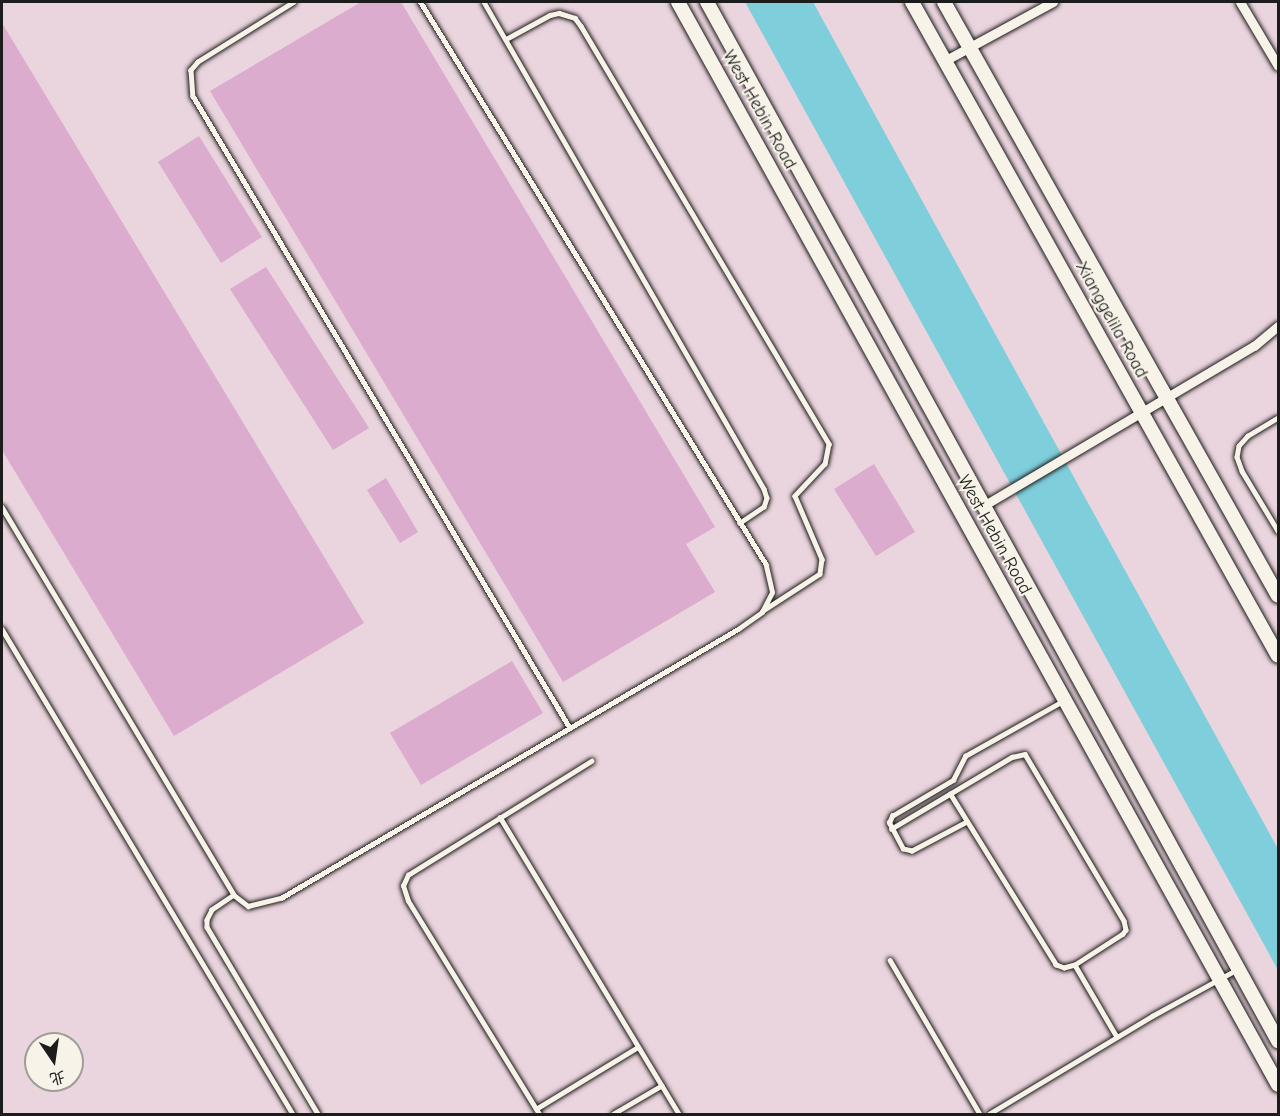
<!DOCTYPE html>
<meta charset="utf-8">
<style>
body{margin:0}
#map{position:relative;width:1280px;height:1116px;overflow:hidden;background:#f1e5e3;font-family:"Comic Neue","LXGW WenKai TC",sans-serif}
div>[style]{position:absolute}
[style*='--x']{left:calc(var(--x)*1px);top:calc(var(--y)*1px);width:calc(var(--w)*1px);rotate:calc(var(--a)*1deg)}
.built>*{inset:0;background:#ead4dd}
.water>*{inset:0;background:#7fcedc}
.building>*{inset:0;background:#dbacce}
.roads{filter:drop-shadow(0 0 2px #1c1c1c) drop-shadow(0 0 2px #1c1c1c)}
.lane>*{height:4.5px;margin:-2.25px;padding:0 2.25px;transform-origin:2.25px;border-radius:2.25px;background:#f7f3e8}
.street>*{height:9px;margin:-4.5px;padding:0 4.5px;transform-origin:4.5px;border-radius:4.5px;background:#f7f3e8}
.secondary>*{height:14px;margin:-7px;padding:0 7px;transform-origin:7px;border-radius:7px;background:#f7f3e8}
span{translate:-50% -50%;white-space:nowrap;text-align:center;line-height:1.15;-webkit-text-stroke:4.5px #f7f3e8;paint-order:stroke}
.street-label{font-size:18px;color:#1c1c1c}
.frame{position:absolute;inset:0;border:3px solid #1c1c1c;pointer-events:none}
.north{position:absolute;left:24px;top:1032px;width:60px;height:60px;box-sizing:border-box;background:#f7f3e8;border:2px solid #9f9d96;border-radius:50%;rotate:167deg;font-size:16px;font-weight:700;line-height:24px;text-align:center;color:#1c1c1c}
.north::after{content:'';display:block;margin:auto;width:21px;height:27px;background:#1c1c1c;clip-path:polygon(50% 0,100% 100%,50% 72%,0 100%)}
</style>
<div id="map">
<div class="built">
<div style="clip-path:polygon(evenodd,2px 2px,1278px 2px,1278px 1114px,317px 1114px,227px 964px,222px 968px,310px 1114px,2px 1114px,2px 2px,36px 1044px,72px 1044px,72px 1080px,36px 1080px,36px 1044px)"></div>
</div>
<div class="water">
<div style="clip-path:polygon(745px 2px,813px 2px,1278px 849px,1278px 970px)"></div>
</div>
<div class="building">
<div style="clip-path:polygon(361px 2px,401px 2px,715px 527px,686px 544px,715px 592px,563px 682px,210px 91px)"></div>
<div style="clip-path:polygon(2px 23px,364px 623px,174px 736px,2px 450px)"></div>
<div style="clip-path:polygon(199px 136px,262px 237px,221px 263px,158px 162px)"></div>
<div style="clip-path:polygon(266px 267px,369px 428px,333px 450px,230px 289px)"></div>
<div style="clip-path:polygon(874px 464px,915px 532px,876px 556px,834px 489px)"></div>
<div style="clip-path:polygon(386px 478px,418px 532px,400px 543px,367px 490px)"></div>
<div style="clip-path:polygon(512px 661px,543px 713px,421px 785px,390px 733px)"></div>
</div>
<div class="roads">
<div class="lane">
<div style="--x:294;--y:2;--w:113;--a:148"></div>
<div style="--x:198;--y:62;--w:11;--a:131"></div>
<div style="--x:191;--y:70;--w:26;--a:86"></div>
<div style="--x:193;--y:96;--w:736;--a:59.18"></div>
<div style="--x:484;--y:2;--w:562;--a:60.1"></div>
<div style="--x:764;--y:489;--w:9;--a:72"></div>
<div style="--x:767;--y:498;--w:9;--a:108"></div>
<div style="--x:764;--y:507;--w:29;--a:146"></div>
<div style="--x:506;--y:39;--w:50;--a:-28.6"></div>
<div style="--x:550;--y:15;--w:9;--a:-13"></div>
<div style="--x:559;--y:13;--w:17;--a:17"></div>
<div style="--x:575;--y:18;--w:10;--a:53"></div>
<div style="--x:581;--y:26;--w:486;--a:59.3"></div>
<div style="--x:829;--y:444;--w:20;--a:101"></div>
<div style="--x:825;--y:464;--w:44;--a:133.2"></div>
<div style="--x:795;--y:496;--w:69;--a:66.8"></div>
<div style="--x:822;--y:559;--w:15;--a:98"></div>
<div style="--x:820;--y:574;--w:68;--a:147"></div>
<div style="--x:1278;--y:418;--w:35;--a:149"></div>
<div style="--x:1248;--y:436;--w:13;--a:132"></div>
<div style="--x:1239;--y:446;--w:11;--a:100"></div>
<div style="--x:1237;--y:457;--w:15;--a:70"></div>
<div style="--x:1242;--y:471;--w:70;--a:59"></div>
<div style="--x:2;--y:507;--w:452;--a:59.1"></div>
<div style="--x:234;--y:895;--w:18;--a:38"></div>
<div style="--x:248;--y:906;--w:34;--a:-14"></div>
<div style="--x:281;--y:898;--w:530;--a:-30.48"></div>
<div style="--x:738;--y:629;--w:29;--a:-35"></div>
<div style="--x:762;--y:612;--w:22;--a:-63"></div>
<div style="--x:772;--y:592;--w:28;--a:-103"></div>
<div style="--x:766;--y:565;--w:661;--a:-121.57"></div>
<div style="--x:2;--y:629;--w:566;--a:59.04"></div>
<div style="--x:500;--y:817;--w:347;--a:58.9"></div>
<div style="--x:967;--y:822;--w:62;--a:152.2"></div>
<div style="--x:912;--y:851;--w:9;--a:-167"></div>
<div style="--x:903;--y:849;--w:30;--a:-118"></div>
<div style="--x:889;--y:823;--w:8;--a:-67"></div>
<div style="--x:892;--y:816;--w:71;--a:-30.5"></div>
<div style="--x:953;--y:780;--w:27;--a:-63"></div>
<div style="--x:965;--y:756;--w:112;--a:-29.3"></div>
<div style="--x:891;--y:829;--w:141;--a:-30.8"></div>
<div style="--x:1012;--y:757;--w:13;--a:-13"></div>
<div style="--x:1025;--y:754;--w:194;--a:59.3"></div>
<div style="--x:1124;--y:921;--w:9;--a:77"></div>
<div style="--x:1126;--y:930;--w:5;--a:127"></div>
<div style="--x:1123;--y:934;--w:57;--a:147.1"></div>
<div style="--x:1075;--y:965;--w:11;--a:165"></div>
<div style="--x:1064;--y:968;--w:9;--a:-159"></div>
<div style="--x:1056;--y:965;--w:201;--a:-121.8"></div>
<div style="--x:234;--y:895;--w:27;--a:146"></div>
<div style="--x:212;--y:910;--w:11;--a:117"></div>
<div style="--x:207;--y:920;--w:7;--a:90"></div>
<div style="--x:207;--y:927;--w:217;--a:59.3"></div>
<div style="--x:890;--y:960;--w:178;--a:59.7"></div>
<div style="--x:1075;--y:965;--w:83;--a:59.7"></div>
<div style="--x:536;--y:1109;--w:119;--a:-31.3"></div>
<div style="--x:539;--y:1114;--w:250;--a:-121.6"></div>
<div style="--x:408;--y:901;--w:16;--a:-108"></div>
<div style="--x:403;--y:886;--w:12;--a:-66"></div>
<div style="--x:408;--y:875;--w:216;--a:-31.9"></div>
<div style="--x:613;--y:1114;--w:56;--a:-30.3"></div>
<div style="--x:989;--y:1114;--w:190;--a:-31"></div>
<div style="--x:1152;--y:1016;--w:96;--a:-28.7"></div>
</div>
<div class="street">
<div style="--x:1240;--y:2;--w:74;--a:59.3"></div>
<div style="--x:946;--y:60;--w:122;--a:-28.5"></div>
<div style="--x:983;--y:506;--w:315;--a:-30.6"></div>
<div style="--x:1254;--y:346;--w:31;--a:-40"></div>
</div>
<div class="secondary">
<div style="--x:678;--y:2;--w:1238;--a:61.01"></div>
<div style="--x:707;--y:2;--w:1186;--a:61.21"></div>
<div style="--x:912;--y:2;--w:749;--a:60.77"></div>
<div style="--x:944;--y:2;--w:681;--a:60.65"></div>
</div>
</div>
<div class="street-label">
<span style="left:759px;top:110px;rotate:61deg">West Hebin Road</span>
<span style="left:1111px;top:320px;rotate:61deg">Xianggelila Road</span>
<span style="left:994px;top:535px;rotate:61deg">West Hebin Road</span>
</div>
<div class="frame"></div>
<div class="north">北</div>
</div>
